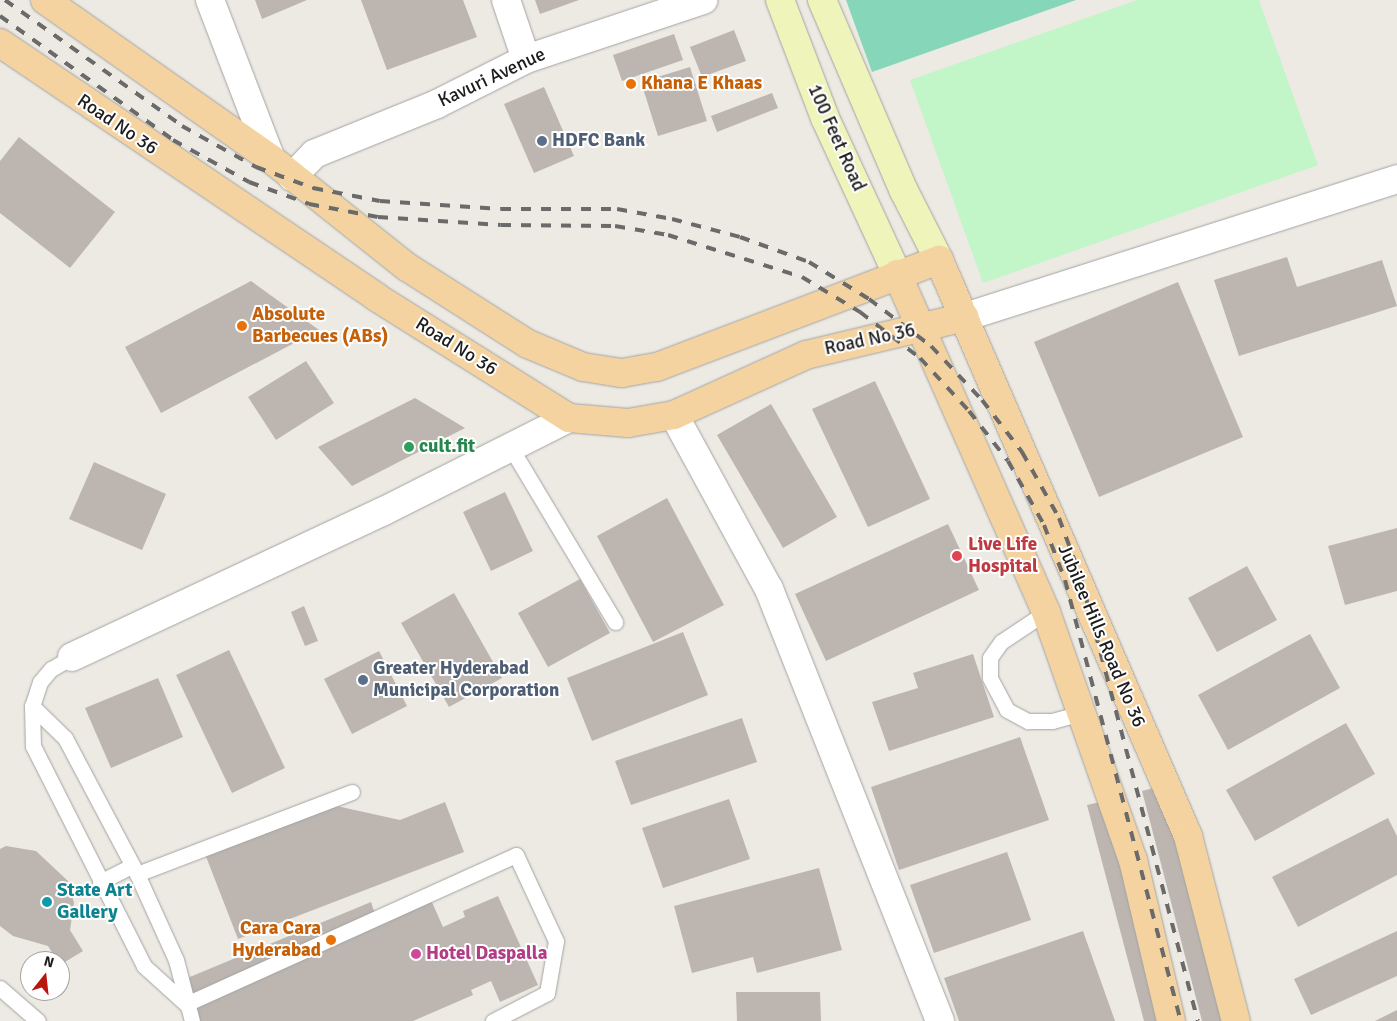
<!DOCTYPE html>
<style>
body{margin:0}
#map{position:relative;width:1397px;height:1021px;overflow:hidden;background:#edeae3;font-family:Signika,sans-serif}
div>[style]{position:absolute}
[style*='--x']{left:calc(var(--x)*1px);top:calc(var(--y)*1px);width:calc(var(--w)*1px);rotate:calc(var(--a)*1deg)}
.park>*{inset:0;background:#c2f5c8}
.pitch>*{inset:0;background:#86d7ba}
.building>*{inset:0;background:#bdb6b0}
.roads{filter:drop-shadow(0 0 1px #a3a3a3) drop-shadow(0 0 1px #a3a3a3)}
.lane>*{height:15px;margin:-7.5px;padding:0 7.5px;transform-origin:7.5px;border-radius:7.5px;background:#fff}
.street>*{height:28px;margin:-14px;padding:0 14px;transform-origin:14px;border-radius:14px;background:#fff}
.secondary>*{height:28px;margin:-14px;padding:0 14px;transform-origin:14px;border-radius:14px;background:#eff4ba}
.primary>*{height:28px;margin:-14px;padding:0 14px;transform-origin:14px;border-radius:14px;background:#f4d3a0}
.rail>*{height:4px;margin-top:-2px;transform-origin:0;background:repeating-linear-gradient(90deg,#6a6a6a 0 10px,transparent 0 20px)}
.dots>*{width:14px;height:14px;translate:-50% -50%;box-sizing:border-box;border:2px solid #fff;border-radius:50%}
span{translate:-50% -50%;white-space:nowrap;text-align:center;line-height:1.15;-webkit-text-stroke:4px #fff;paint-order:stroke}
.street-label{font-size:19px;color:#1c1c1c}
.food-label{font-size:19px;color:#c56008;font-weight:700}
.left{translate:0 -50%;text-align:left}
.right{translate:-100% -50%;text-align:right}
.service-label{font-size:19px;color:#4e5e75;font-weight:700}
.leisure-label{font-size:19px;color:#27864d;font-weight:700}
.health-label{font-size:19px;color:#be3a42;font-weight:700}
.culture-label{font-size:19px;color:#0d838f;font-weight:700}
.hotel-label{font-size:19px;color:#b23c85;font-weight:700}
.north{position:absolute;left:20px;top:951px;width:50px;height:50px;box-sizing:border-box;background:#fff;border:1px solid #a4a4a4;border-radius:50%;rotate:16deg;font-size:14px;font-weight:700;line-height:20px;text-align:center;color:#1c1c1c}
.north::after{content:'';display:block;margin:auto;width:18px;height:22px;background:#ba140f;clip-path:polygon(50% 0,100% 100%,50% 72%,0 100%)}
</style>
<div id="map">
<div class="park">
<div style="clip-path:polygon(1137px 0,1259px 0,1318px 165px,983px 283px,910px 80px)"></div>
</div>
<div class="pitch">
<div style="clip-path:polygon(846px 0,1076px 0,872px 72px)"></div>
</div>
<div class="building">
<div style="clip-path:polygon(255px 0,307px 0,262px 19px)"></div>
<div style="clip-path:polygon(361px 0,463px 0,477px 37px,387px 70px)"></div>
<div style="clip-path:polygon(535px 0,579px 0,540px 14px)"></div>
<div style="clip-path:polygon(734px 30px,746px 61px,702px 77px,690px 47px)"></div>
<div style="clip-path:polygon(674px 34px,683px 60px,622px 81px,613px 55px)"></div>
<div style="clip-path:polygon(690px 67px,707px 121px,658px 136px,641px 82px)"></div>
<div style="clip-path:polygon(544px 87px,574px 156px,534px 173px,504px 104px)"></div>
<div style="clip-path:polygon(772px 93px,778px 108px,717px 132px,711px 116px)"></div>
<div style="clip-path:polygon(19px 137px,115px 212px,70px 268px,0 213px,0 161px)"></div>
<div style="clip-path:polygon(1287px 257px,1297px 287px,1382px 260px,1397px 306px,1239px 356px,1214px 280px)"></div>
<div style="clip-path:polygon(251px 281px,319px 330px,161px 413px,125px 347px)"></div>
<div style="clip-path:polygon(1178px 282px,1243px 437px,1099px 497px,1034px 342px)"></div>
<div style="clip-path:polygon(306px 361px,334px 403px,276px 440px,248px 397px)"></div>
<div style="clip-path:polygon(875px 381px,930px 499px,868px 527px,812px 409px)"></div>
<div style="clip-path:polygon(415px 398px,465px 428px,352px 486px,318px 447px)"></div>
<div style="clip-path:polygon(771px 404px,837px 517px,783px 548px,717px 435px)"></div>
<div style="clip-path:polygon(94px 462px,166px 494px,142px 550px,69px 519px)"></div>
<div style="clip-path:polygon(505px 492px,533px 551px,491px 571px,463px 512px)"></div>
<div style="clip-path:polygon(667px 498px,724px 605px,653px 642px,597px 536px)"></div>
<div style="clip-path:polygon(948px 524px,979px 590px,826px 661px,795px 594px)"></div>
<div style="clip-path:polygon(1397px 528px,1397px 591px,1345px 605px,1328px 546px)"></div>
<div style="clip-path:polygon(1247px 566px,1277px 620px,1217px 652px,1188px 598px)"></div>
<div style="clip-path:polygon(580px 579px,610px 633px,548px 667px,518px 613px)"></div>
<div style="clip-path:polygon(454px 593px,502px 678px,449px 707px,401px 623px)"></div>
<div style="clip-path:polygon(304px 606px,318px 641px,305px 646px,291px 612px)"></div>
<div style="clip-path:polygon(683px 632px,708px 695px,592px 741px,567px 678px)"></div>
<div style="clip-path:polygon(1310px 634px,1340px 688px,1228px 750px,1198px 695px)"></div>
<div style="clip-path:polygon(229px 650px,285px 768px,232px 793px,176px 675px)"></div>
<div style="clip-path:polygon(379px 651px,407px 706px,352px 734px,324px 679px)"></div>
<div style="clip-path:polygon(973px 654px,994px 717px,889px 751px,872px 702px,918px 688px,913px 673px)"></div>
<div style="clip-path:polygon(158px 678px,183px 737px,111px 768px,85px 708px)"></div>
<div style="clip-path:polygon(742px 718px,757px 762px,631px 805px,615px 761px)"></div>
<div style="clip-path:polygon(1346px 723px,1375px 774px,1255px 841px,1226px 790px)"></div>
<div style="clip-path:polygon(1020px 737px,1049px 820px,899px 870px,871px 787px)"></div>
<div style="clip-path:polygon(1172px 783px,1234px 1021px,1202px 1021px,1142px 791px)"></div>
<div style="clip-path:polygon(1118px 798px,1177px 1021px,1144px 1021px,1087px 805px)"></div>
<div style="clip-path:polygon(729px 799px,750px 859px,663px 888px,642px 828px)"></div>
<div style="clip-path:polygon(445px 802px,464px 852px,238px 939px,205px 854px,332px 805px,400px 820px)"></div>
<div style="clip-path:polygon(1388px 818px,1397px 836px,1397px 875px,1298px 927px,1272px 877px)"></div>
<div style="clip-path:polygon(6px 846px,36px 851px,68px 881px,74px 903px,70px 930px,83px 951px,60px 965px,48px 946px,13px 936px,0 926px,0 849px)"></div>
<div style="clip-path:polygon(1007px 852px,1031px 920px,934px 953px,910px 885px)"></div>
<div style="clip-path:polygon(819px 868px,842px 950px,757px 973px,753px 957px,692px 973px,674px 906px)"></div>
<div style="clip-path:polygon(498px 896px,538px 985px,500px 1002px,491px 981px,471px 990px,473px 995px,413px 1021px,200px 1021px,185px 979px,371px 902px,378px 923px,431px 900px,443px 927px,465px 917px,463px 911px)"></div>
<div style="clip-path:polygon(1083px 931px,1115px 1021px,959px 1021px,944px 978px)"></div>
<div style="clip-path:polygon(1397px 931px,1397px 976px,1311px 1015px,1294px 979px)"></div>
<div style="clip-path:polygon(736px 992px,820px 992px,821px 1021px,737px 1021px)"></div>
<div style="clip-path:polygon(1397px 1010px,1397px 1021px,1375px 1021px)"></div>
</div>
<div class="roads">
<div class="lane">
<div style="--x:511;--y:448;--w:203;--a:59.1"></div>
<div style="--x:1046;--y:612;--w:54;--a:146.3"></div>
<div style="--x:1001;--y:642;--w:19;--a:125"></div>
<div style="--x:990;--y:658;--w:20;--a:90"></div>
<div style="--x:990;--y:678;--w:36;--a:62"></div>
<div style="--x:1007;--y:710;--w:24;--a:28"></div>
<div style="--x:1028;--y:721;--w:24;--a:0"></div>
<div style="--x:1052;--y:721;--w:30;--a:-15"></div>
<div style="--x:72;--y:657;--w:24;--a:150"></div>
<div style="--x:51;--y:669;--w:17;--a:130"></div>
<div style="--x:40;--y:682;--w:25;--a:108"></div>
<div style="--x:32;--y:706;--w:40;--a:88.6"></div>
<div style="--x:33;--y:746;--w:246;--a:63.2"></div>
<div style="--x:144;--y:966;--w:57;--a:42.1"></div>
<div style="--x:32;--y:706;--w:46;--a:44.1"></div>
<div style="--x:65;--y:738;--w:154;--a:62.1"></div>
<div style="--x:137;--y:874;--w:94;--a:65.6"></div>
<div style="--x:176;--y:960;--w:63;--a:75.3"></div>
<div style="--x:137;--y:874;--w:230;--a:-20.9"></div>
<div style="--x:100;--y:882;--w:36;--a:-27"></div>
<div style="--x:0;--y:988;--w:50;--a:41"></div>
<div style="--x:186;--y:1004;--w:362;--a:-24.3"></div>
<div style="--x:516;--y:855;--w:95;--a:65.1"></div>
<div style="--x:556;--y:941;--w:53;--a:99.8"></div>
<div style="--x:547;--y:993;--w:61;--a:152.6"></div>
</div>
<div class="street">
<div style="--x:210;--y:0;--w:170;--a:69"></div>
<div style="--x:506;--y:0;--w:62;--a:71.3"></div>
<div style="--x:292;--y:177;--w:32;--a:-46"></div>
<div style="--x:314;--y:154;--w:133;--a:-22.1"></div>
<div style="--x:437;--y:104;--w:100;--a:-26.8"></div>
<div style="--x:526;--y:59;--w:187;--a:-18.4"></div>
<div style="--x:965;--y:317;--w:454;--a:-17.7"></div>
<div style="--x:674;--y:415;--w:198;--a:61.4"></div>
<div style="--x:769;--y:589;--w:465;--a:68.4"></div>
<div style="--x:72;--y:657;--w:342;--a:-25.1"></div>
<div style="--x:382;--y:512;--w:209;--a:-26.7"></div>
</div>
<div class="secondary">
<div style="--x:780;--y:0;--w:126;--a:69.1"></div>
<div style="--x:825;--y:118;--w:172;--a:65.2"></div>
<div style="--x:822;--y:0;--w:208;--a:66.8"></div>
<div style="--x:904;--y:191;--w:77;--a:63.1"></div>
</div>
<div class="primary">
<div style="--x:45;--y:0;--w:276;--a:35.1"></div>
<div style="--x:271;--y:159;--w:174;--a:38.5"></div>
<div style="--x:407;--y:267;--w:143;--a:32.5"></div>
<div style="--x:528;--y:344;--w:60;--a:22.7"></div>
<div style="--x:583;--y:367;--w:39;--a:9"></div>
<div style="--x:622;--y:373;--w:36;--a:-10"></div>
<div style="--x:657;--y:367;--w:302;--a:-20.8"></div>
<div style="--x:939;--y:260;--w:628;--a:66.62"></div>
<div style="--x:1188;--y:836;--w:191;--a:75.5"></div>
<div style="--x:0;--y:43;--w:454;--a:34"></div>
<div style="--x:376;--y:297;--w:228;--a:32.1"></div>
<div style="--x:569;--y:418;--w:59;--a:4.8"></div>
<div style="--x:628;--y:423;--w:47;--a:-9.9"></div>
<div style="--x:674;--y:415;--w:145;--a:-24.4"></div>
<div style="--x:806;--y:355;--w:163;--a:-13.4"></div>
<div style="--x:897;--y:274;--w:369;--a:66.2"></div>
<div style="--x:1046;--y:612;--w:263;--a:70.7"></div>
<div style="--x:1133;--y:860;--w:165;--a:76.7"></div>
</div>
</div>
<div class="rail">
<div style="--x:5;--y:0;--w:217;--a:35.4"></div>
<div style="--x:182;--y:126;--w:85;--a:29"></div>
<div style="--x:256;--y:167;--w:61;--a:20.2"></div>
<div style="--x:313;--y:188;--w:68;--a:11"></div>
<div style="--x:380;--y:201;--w:121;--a:3.8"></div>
<div style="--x:501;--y:209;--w:116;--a:0"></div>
<div style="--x:617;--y:209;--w:56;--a:10.3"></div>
<div style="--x:672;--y:219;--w:70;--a:14.8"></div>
<div style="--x:740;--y:237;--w:73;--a:19.9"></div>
<div style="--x:809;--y:262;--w:70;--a:31.7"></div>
<div style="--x:869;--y:299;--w:78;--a:37.2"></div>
<div style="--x:931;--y:346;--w:74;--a:46.6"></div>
<div style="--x:982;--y:400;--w:66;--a:52.4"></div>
<div style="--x:1022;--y:452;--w:76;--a:60.7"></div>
<div style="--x:1059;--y:518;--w:61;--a:69.8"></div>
<div style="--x:1080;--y:575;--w:461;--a:75.2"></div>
<div style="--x:0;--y:16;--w:213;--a:35.6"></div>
<div style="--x:173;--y:140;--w:87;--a:28.9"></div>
<div style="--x:249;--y:182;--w:64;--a:20.1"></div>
<div style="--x:309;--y:204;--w:70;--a:10.7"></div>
<div style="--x:378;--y:217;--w:123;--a:3.7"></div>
<div style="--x:501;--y:225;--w:114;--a:0.5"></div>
<div style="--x:615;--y:226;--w:54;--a:9.6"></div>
<div style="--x:668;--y:235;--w:140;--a:17.4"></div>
<div style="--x:802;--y:277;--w:68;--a:31.1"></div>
<div style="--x:860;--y:312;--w:76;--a:37.5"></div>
<div style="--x:920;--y:358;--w:72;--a:47.2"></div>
<div style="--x:969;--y:411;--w:63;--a:52"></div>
<div style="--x:1008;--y:461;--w:73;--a:60.6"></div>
<div style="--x:1044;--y:525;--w:59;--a:69.1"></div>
<div style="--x:1065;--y:580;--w:456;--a:75.3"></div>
</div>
<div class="dots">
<div style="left:631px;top:84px;background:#e8710a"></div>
<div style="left:542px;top:141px;background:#5c6f8a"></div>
<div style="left:242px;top:326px;background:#e8710a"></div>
<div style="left:409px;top:447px;background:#2e9e5b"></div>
<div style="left:957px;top:556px;background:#e0444e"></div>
<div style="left:363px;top:680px;background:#5c6f8a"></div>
<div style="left:47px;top:902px;background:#0f9aa8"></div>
<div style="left:331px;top:940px;background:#e8710a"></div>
<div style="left:416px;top:954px;background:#d1479c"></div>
</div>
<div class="street-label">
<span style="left:492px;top:78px;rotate:-25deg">Kavuri Avenue</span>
<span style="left:117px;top:125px;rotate:34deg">Road No 36</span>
<span style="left:836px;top:138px;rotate:66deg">100 Feet Road</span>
<span style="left:870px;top:340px;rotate:-12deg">Road No 36</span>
<span style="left:456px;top:347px;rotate:32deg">Road No 36</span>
<span style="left:1101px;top:636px;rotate:67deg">Jubilee Hills Road No 36</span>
</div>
<div class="food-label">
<span class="left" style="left:641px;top:84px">Khana E Khaas</span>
<span class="left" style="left:252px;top:326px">Absolute<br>Barbecues (ABs)</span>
<span class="right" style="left:321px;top:940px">Cara Cara<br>Hyderabad</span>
</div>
<div class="service-label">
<span class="left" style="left:552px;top:141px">HDFC Bank</span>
<span class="left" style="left:373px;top:680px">Greater Hyderabad<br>Municipal Corporation</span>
</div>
<div class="leisure-label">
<span class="left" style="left:419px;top:447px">cult.fit</span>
</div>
<div class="health-label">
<span class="left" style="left:968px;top:556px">Live Life<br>Hospital</span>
</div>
<div class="culture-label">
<span class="left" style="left:57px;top:902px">State Art<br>Gallery</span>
</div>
<div class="hotel-label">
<span class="left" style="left:426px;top:954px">Hotel Daspalla</span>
</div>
<div class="north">N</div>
</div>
